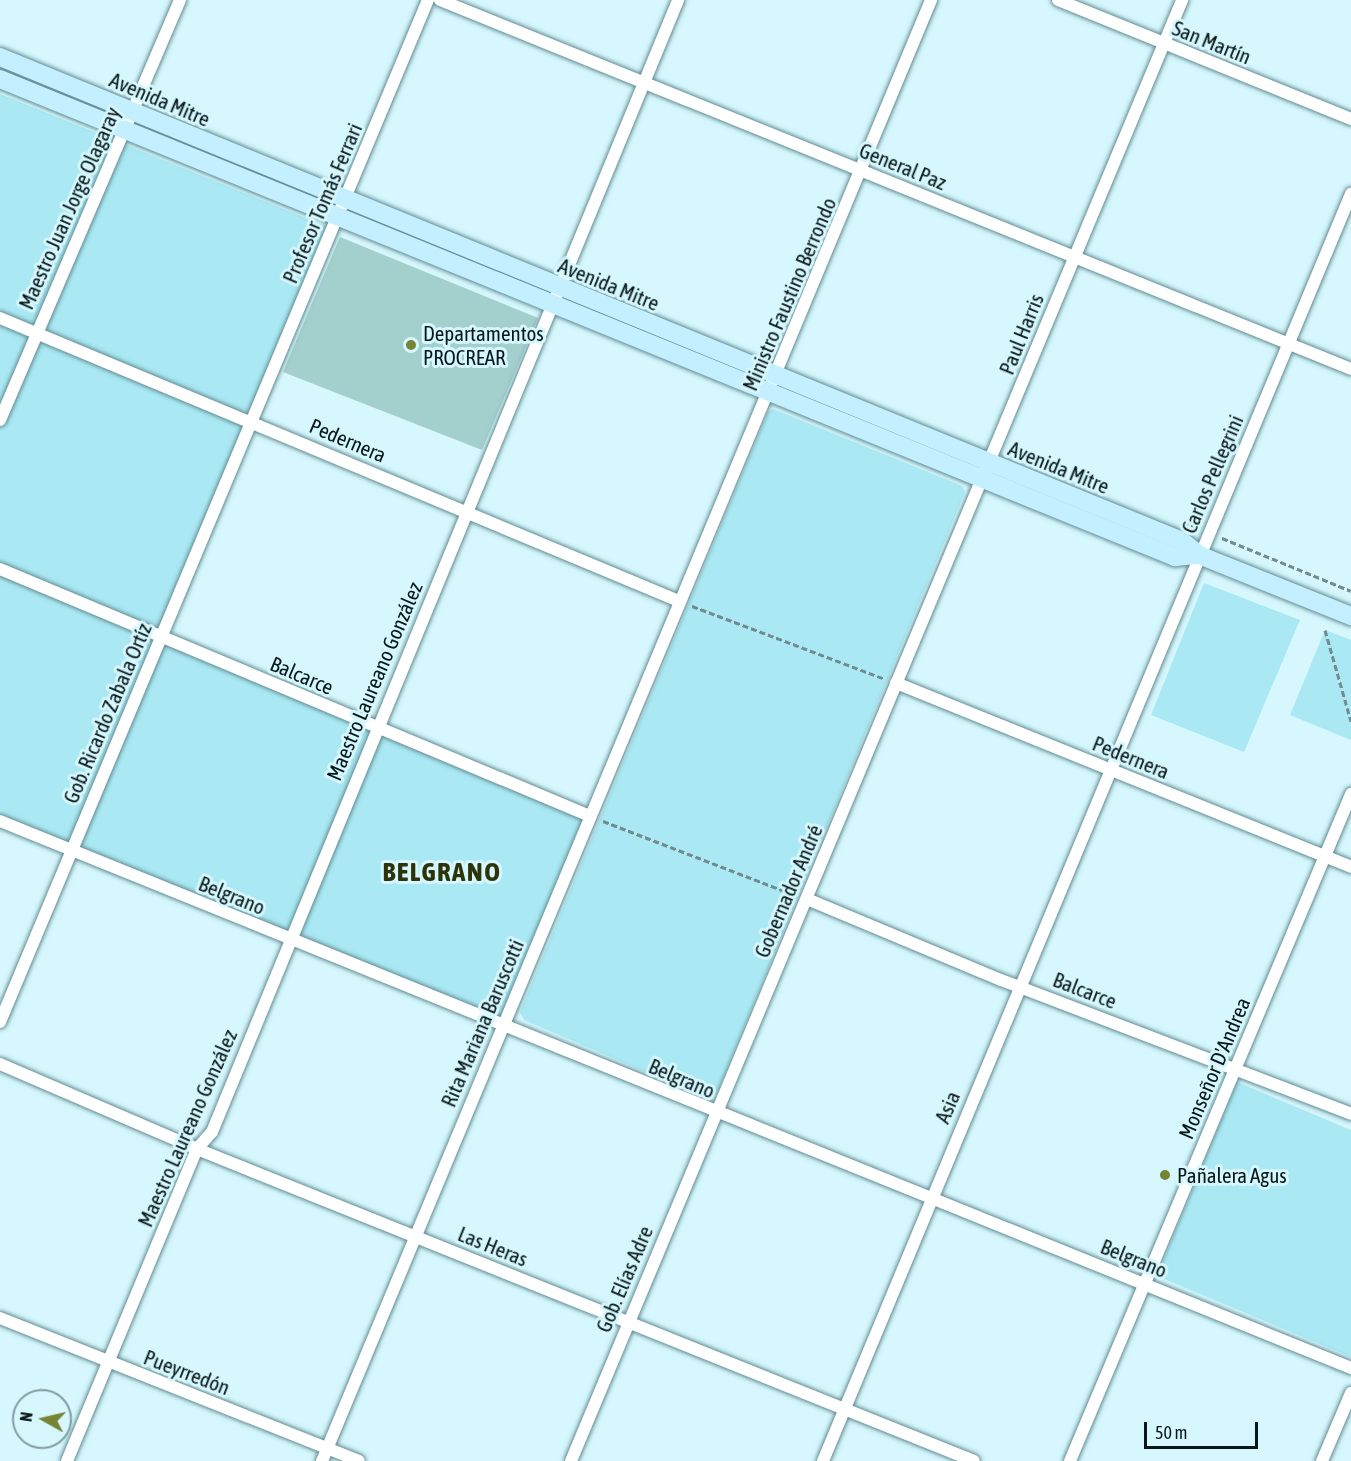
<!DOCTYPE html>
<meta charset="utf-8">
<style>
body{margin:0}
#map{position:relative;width:1351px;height:1461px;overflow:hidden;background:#d5f7fd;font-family:"Asap Condensed",sans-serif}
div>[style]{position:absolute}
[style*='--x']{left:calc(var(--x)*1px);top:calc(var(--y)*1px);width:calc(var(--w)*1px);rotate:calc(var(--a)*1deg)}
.green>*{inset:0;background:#aae9f4}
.building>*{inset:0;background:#a3cfcc}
.path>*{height:3px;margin-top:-1.5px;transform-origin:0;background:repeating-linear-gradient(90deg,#728b90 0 6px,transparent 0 9px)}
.roads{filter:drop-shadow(0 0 2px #638c93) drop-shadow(0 0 2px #638c93)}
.street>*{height:12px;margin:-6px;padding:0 6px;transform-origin:6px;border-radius:6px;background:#fff}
.secondary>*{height:18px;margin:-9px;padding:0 9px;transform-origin:9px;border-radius:9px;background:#c3effe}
.dots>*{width:16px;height:16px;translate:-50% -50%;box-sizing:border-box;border:3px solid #d5f7fd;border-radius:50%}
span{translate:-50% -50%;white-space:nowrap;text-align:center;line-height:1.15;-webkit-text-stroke:6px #d5f7fd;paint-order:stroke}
.street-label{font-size:21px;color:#07171a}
.poi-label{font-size:21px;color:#07171a}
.left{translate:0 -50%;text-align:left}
.district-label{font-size:27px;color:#2d340c;font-weight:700;letter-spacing:1.5px}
.north{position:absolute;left:12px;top:1389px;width:60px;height:60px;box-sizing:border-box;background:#d5f7fd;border:2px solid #839da2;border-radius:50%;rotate:278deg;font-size:16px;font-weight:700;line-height:24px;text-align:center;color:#07171a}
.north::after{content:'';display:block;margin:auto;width:21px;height:27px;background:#768433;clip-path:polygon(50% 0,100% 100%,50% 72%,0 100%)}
.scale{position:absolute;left:1144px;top:1422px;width:114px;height:27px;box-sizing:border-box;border:3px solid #07171a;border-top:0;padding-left:8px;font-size:18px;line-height:21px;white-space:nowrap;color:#07171a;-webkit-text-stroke:4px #d5f7fd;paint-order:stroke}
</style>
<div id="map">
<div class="green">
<div style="clip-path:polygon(0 94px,333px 229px,160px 636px,590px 816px,502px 1025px,0 821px)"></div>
<div style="clip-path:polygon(773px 409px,962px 486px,965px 492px,716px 1095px,706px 1098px,524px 1020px,520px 1012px,768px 412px)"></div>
<div style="clip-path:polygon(1204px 583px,1300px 620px,1244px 752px,1151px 715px)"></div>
<div style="clip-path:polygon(1325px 630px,1351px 640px,1351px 740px,1290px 715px)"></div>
<div style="clip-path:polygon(1237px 1082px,1351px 1130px,1351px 1357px,1157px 1276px)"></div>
</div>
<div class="building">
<div style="clip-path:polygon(340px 237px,538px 318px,482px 450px,283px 372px)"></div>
</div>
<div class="path">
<div style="--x:1183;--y:522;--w:18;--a:19"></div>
<div style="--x:1222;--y:538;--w:139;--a:22.3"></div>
<div style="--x:692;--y:606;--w:206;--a:20.7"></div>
<div style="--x:1325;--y:630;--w:95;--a:74.1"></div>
<div style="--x:603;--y:821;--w:206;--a:21.1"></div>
</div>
<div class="roads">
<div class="street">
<div style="--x:440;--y:0;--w:983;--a:22.05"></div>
<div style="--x:1058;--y:0;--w:316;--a:22.1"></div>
<div style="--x:0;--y:318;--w:736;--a:22.63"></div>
<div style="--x:0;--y:420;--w:457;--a:-66.8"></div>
<div style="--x:0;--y:569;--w:640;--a:22.72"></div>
<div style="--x:896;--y:683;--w:491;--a:22"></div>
<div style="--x:0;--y:821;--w:1458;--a:22.04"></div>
<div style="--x:807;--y:899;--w:210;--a:22.7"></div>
<div style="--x:1001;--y:980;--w:375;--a:20.9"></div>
<div style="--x:0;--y:1022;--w:1108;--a:-67.28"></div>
<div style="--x:0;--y:1064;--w:215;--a:23.3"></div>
<div style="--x:197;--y:1149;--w:837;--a:21.88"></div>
<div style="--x:0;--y:1318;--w:386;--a:21.7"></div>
<div style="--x:67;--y:1461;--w:338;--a:-67.4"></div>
<div style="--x:197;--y:1149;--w:23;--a:-49"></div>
<div style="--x:212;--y:1132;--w:1224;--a:-67.62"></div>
<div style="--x:322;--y:1461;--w:1583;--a:-67.37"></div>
<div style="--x:571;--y:1461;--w:1584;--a:-67.3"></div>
<div style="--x:823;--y:1461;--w:1373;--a:-67.38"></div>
<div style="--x:1070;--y:1461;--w:724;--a:-67.15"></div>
<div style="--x:1322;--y:1461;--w:74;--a:-66.9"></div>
</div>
<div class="secondary">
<div style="--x:0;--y:57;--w:1277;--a:22.27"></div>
<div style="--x:1182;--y:541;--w:22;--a:39"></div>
<div style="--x:1199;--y:555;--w:164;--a:21.9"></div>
<div style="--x:0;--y:79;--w:1269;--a:22.14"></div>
<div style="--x:1175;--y:557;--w:24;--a:-5"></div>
</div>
</div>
<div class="dots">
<div style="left:411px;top:345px;background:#768433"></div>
<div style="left:1165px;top:1175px;background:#768433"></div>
</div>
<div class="street-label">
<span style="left:1212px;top:42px;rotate:22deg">San Martín</span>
<span style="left:160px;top:99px;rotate:23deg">Avenida Mitre</span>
<span style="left:903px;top:166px;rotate:22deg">General Paz</span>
<span style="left:322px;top:203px;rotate:-67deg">Profesor Tomás Ferrari</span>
<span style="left:69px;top:208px;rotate:-66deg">Maestro Juan Jorge Olagaray</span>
<span style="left:609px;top:284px;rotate:22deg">Avenida Mitre</span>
<span style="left:789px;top:294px;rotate:-67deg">Ministro Faustino Berrondo</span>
<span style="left:1021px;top:334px;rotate:-68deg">Paul Harris</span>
<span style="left:348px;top:440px;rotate:23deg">Pedernera</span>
<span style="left:1059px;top:467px;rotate:22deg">Avenida Mitre</span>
<span style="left:1212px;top:474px;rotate:-67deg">Carlos Pellegrini</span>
<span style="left:302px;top:675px;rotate:23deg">Balcarce</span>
<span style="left:374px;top:681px;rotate:-67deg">Maestro Laureano González</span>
<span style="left:107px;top:713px;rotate:-67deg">Gob. Ricardo Zabala Ortíz</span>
<span style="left:1131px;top:757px;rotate:22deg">Pedernera</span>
<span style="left:788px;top:891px;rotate:-67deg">Gobernador André</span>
<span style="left:232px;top:895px;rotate:22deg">Belgrano</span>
<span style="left:1085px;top:990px;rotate:21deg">Balcarce</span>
<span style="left:482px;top:1023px;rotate:-67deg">Rita Mariana Baruscotti</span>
<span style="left:1214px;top:1068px;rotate:-67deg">Monseñor D'Andrea</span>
<span style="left:682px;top:1078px;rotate:23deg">Belgrano</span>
<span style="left:947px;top:1107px;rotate:-67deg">Asia</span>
<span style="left:187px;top:1128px;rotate:-66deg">Maestro Laureano González</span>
<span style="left:493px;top:1246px;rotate:22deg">Las Heras</span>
<span style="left:1134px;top:1258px;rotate:22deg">Belgrano</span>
<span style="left:624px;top:1279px;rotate:-67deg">Gob. Elías Adre</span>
<span style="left:187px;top:1372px;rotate:21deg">Pueyrredón</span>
</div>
<div class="poi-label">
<span class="left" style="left:423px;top:345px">Departamentos<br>PROCREAR</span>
<span class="left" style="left:1177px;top:1175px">Pañalera Agus</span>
</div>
<div class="district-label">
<span style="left:442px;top:872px">BELGRANO</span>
</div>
<div class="north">N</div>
<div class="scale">50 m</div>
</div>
